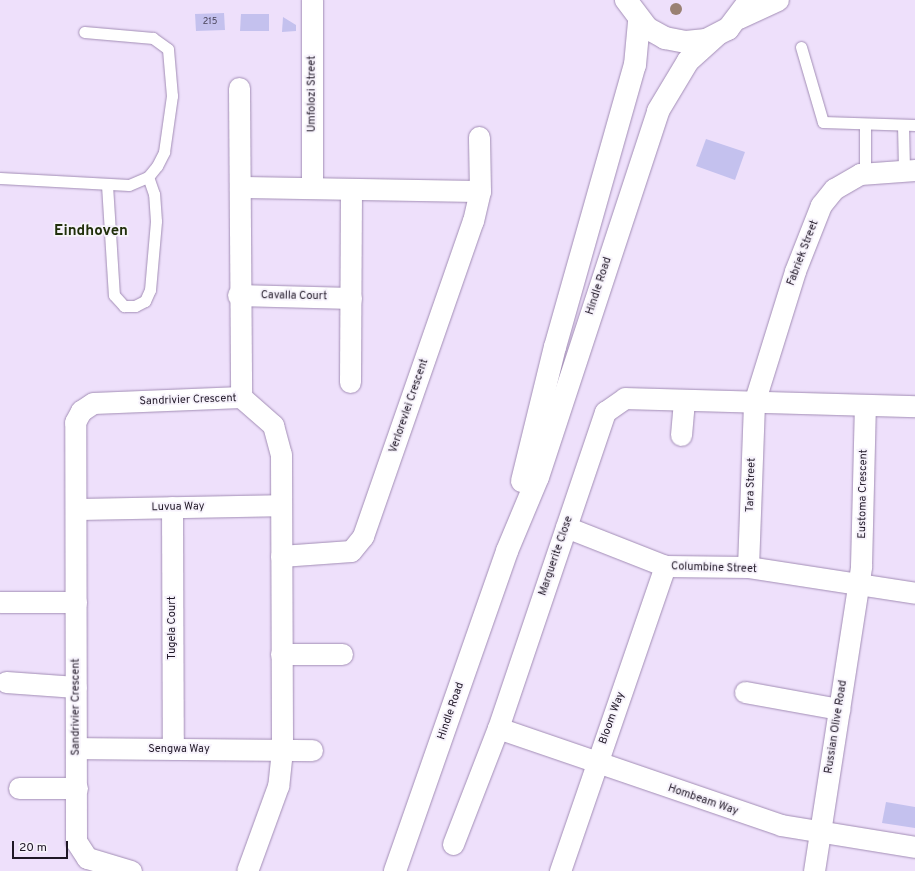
<!DOCTYPE html>
<style>
body{margin:0}
#map{position:relative;width:915px;height:871px;overflow:hidden;background:#eee0fb;font-family:Overpass,sans-serif}
div>[style]{position:absolute}
[style*='--x']{left:calc(var(--x)*1px);top:calc(var(--y)*1px);width:calc(var(--w)*1px);rotate:calc(var(--a)*1deg)}
.building>*{inset:0;background:#c4c1ee}
.roads{filter:drop-shadow(0 0 1px #a28db5) drop-shadow(0 0 1px #a28db5)}
.service>*{height:11px;margin:-5.5px;padding:0 5.5px;transform-origin:5.5px;border-radius:5.5px;background:#fff}
.minor>*{height:21px;margin:-10.5px;padding:0 10.5px;transform-origin:10.5px;border-radius:10.5px;background:#fff}
.tertiary>*{height:22px;margin:-11px;padding:0 11px;transform-origin:11px;border-radius:11px;background:#fff}
.secondary>*{height:22px;margin:-11px;padding:0 11px;transform-origin:11px;border-radius:11px;background:#fff}
.trees>*{width:12px;height:12px;margin:-6px;border-radius:50%;background:#9a8173}
span{translate:-50% -50%;white-space:nowrap;text-align:center;line-height:1.15;-webkit-text-stroke:3.5px #f6f2fb;paint-order:stroke}
.number-label{font-size:9px;color:#484258}
.number-label span{-webkit-text-stroke-width:0}
.street-label{font-size:11px;color:#1f1726}
.district-label{font-size:15px;color:#212f0b;font-weight:700}
.scale{position:absolute;left:12px;top:841px;width:56px;height:18px;box-sizing:border-box;border:2px solid #1f1726;border-top:0;padding-left:5px;font-size:12px;line-height:14px;white-space:nowrap;color:#1f1726;-webkit-text-stroke:3px #f6f2fb;paint-order:stroke}
</style>
<div id="map">
<div class="building">
<div style="clip-path:polygon(224px 13px,225px 30px,196px 31px,195px 14px)"></div>
<div style="clip-path:polygon(241px 14px,269px 14px,269px 31px,240px 31px)"></div>
<div style="clip-path:polygon(283px 17px,296px 25px,296px 31px,282px 32px)"></div>
<div style="clip-path:polygon(706px 139px,745px 152px,735px 180px,696px 166px)"></div>
<div style="clip-path:polygon(886px 802px,915px 807px,915px 828px,882px 823px)"></div>
</div>
<div class="roads">
<div class="service">
<div style="--x:801;--y:47;--w:78;--a:73.7"></div>
<div style="--x:823;--y:122;--w:92;--a:1.9"></div>
<div style="--x:865;--y:124;--w:48;--a:90"></div>
<div style="--x:903;--y:125;--w:45;--a:88.7"></div>
<div style="--x:0;--y:178;--w:129;--a:3.1"></div>
<div style="--x:129;--y:185;--w:21;--a:-23"></div>
<div style="--x:148;--y:177;--w:14;--a:-51"></div>
<div style="--x:157;--y:166;--w:16;--a:-63"></div>
<div style="--x:164;--y:152;--w:57;--a:-81.9"></div>
<div style="--x:172;--y:96;--w:47;--a:-94.9"></div>
<div style="--x:168;--y:49;--w:19;--a:-144"></div>
<div style="--x:153;--y:38;--w:69;--a:-175"></div>
<div style="--x:107;--y:185;--w:110;--a:86.4"></div>
<div style="--x:114;--y:295;--w:15;--a:48"></div>
<div style="--x:124;--y:306;--w:11;--a:0"></div>
<div style="--x:135;--y:306;--w:11;--a:-27"></div>
<div style="--x:145;--y:301;--w:12;--a:-66"></div>
<div style="--x:150;--y:290;--w:69;--a:-85"></div>
<div style="--x:156;--y:221;--w:27;--a:-94"></div>
<div style="--x:154;--y:194;--w:18;--a:-109"></div>
</div>
<div class="minor">
<div style="--x:239;--y:88;--w:309;--a:89.6"></div>
<div style="--x:240;--y:187;--w:240;--a:1"></div>
<div style="--x:312;--y:188;--w:188;--a:-90"></div>
<div style="--x:238;--y:295;--w:113;--a:1.5"></div>
<div style="--x:350;--y:382;--w:193;--a:-89.7"></div>
<div style="--x:681;--y:435;--w:35;--a:-85"></div>
<div style="--x:172;--y:507;--w:242;--a:89.8"></div>
<div style="--x:76;--y:509;--w:204;--a:-1.1"></div>
<div style="--x:566;--y:527;--w:106;--a:21.5"></div>
<div style="--x:665;--y:566;--w:83;--a:0.7"></div>
<div style="--x:748;--y:567;--w:169;--a:8.8"></div>
<div style="--x:281;--y:556;--w:70;--a:-4.1"></div>
<div style="--x:351;--y:551;--w:19;--a:-51"></div>
<div style="--x:363;--y:536;--w:334;--a:-70.8"></div>
<div style="--x:473;--y:221;--w:31;--a:-77"></div>
<div style="--x:480;--y:191;--w:54;--a:-91.1"></div>
<div style="--x:748;--y:567;--w:164;--a:-87.9"></div>
<div style="--x:754;--y:403;--w:138;--a:-72.7"></div>
<div style="--x:795;--y:271;--w:71;--a:-68.5"></div>
<div style="--x:821;--y:205;--w:21;--a:-51"></div>
<div style="--x:834;--y:189;--w:30;--a:-30"></div>
<div style="--x:860;--y:174;--w:55;--a:-4.2"></div>
<div style="--x:0;--y:602;--w:76;--a:0"></div>
<div style="--x:281;--y:654;--w:61;--a:0"></div>
<div style="--x:6;--y:682;--w:70;--a:4.1"></div>
<div style="--x:745;--y:692;--w:96;--a:10.3"></div>
<div style="--x:498;--y:728;--w:299;--a:18.9"></div>
<div style="--x:781;--y:825;--w:136;--a:9.3"></div>
<div style="--x:76;--y:748;--w:236;--a:0.5"></div>
<div style="--x:19;--y:788;--w:58;--a:0"></div>
<div style="--x:453;--y:844;--w:124;--a:-68.8"></div>
<div style="--x:498;--y:728;--w:334;--a:-71.3"></div>
<div style="--x:605;--y:412;--w:24;--a:-35"></div>
<div style="--x:625;--y:398;--w:290;--a:1.6"></div>
<div style="--x:131;--y:871;--w:46;--a:-163.5"></div>
<div style="--x:87;--y:858;--w:20;--a:-123"></div>
<div style="--x:76;--y:841;--w:419;--a:-90.1"></div>
<div style="--x:75;--y:422;--w:13;--a:-61"></div>
<div style="--x:81;--y:411;--w:14;--a:-34"></div>
<div style="--x:93;--y:403;--w:148;--a:-2.3"></div>
<div style="--x:241;--y:397;--w:43;--a:41.2"></div>
<div style="--x:273;--y:425;--w:30;--a:75"></div>
<div style="--x:281;--y:454;--w:296;--a:89.8"></div>
<div style="--x:282;--y:750;--w:36;--a:96"></div>
<div style="--x:278;--y:786;--w:90;--a:110"></div>
<div style="--x:560;--y:871;--w:323;--a:-71"></div>
<div style="--x:814;--y:871;--w:309;--a:-81.2"></div>
<div style="--x:861;--y:566;--w:161;--a:-88.6"></div>
</div>
<div class="tertiary">
<div style="--x:739;--y:18;--w:43;--a:-24.8"></div>
</div>
<div class="secondary">
<div style="--x:626;--y:0;--w:35;--a:53"></div>
<div style="--x:647;--y:28;--w:21;--a:29"></div>
<div style="--x:665;--y:38;--w:21;--a:11"></div>
<div style="--x:686;--y:42;--w:20;--a:-6"></div>
<div style="--x:706;--y:40;--w:25;--a:-27"></div>
<div style="--x:728;--y:29;--w:36;--a:-53"></div>
<div style="--x:522;--y:481;--w:138;--a:-76.2"></div>
<div style="--x:555;--y:347;--w:293;--a:-74.2"></div>
<div style="--x:635;--y:65;--w:43;--a:-84.7"></div>
<div style="--x:395;--y:871;--w:339;--a:-70.7"></div>
<div style="--x:507;--y:551;--w:80;--a:-67.3"></div>
<div style="--x:538;--y:477;--w:385;--a:-71.8"></div>
<div style="--x:658;--y:111;--w:58;--a:-59"></div>
<div style="--x:688;--y:61;--w:38;--a:-42"></div>
</div>
</div>
<div class="trees">
<div style="left:676px;top:9px"></div>
</div>
<div class="number-label">
<span style="left:210px;top:22px">215</span>
</div>
<div class="street-label">
<span style="left:312px;top:94px;rotate:-90deg">Umfolozi Street</span>
<span style="left:803px;top:253px;rotate:-69deg">Fabriek Street</span>
<span style="left:599px;top:286px;rotate:-72deg">Hindle Road</span>
<span style="left:294px;top:296px;rotate:1deg">Cavalla Court</span>
<span style="left:188px;top:400px;rotate:-2deg">Sandrivier Crescent</span>
<span style="left:409px;top:406px;rotate:-71deg">Verlorevlei Crescent</span>
<span style="left:751px;top:485px;rotate:-88deg">Tara Street</span>
<span style="left:863px;top:494px;rotate:-89deg">Eustoma Crescent</span>
<span style="left:178px;top:507px;rotate:-1deg">Luvua Way</span>
<span style="left:556px;top:556px;rotate:-71deg">Marguerite Close</span>
<span style="left:714px;top:568px;rotate:2deg">Columbine Street</span>
<span style="left:172px;top:628px;rotate:-90deg">Tugela Court</span>
<span style="left:76px;top:707px;rotate:-90deg">Sandrivier Crescent</span>
<span style="left:451px;top:711px;rotate:-71deg">Hindle Road</span>
<span style="left:612px;top:718px;rotate:-70deg">Bloom Way</span>
<span style="left:836px;top:727px;rotate:-81deg">Russian Olive Road</span>
<span style="left:179px;top:749px">Sengwa Way</span>
<span style="left:703px;top:800px;rotate:19deg">Hombeam Way</span>
</div>
<div class="district-label">
<span style="left:91px;top:232px">Eindhoven</span>
</div>
<div class="scale">20 m</div>
</div>
